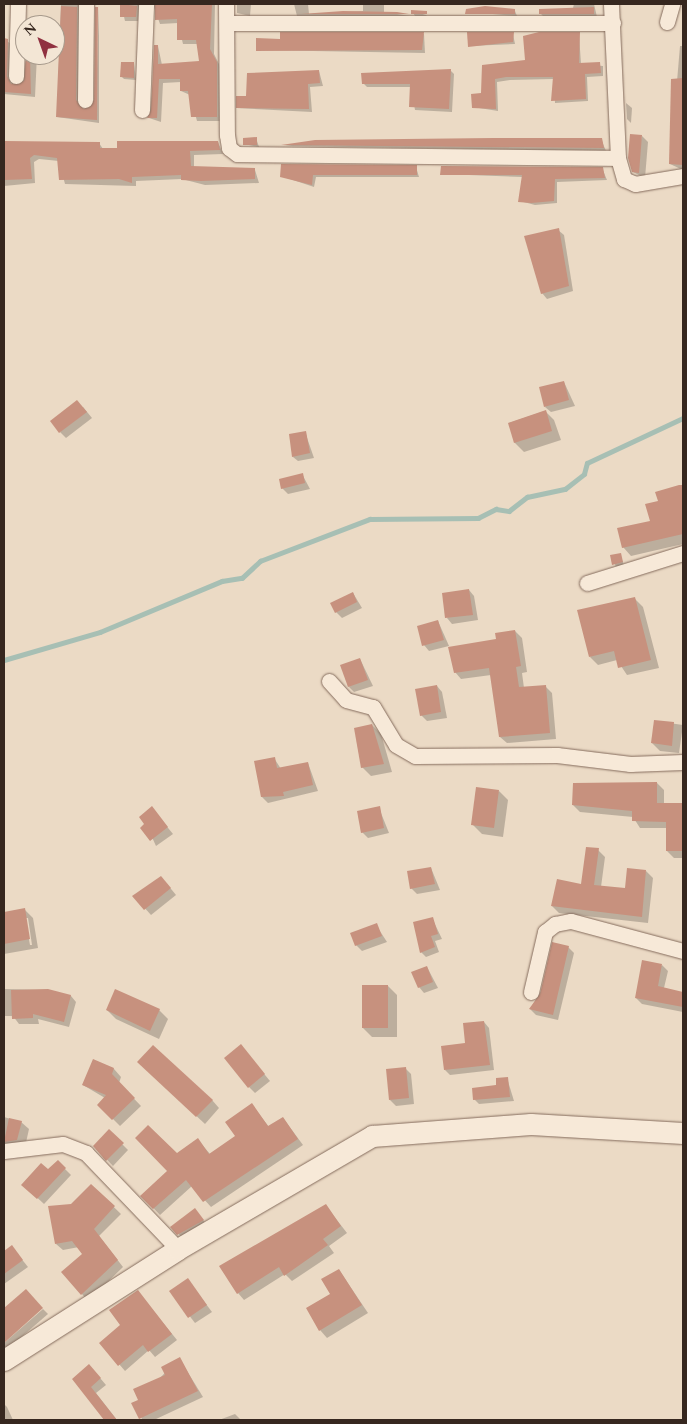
<!DOCTYPE html>
<style>
body{margin:0}
#map{position:relative;width:687px;height:1424px;overflow:hidden;background:#ebdac5;font-family:Spectral,serif}
div>[style]{position:absolute}
[style*='--x']{left:calc(var(--x)*1px);top:calc(var(--y)*1px);width:calc(var(--w)*1px);rotate:calc(var(--a)*1deg)}
.shadow>*{inset:0;background:#0003}
.stream>*{height:4.5px;margin:-2.25px;padding:0 2.25px;transform-origin:2.25px;border-radius:2.25px;background:#a7bfb4}
.building>*{inset:0;background:#c7917e}
.roads{filter:drop-shadow(0 0 1px #856c5d) drop-shadow(0 0 1px #856c5d)}
.street>*{height:15px;margin:-7.5px;padding:0 7.5px;transform-origin:7.5px;border-radius:7.5px;background:#f7e9d8}
.secondary>*{height:21px;margin:-10.5px;padding:0 10.5px;transform-origin:10.5px;border-radius:10.5px;background:#f7e9d8}
span{translate:-50% -50%;white-space:nowrap;text-align:center;line-height:1.15;-webkit-text-stroke:4px #f3e6d5;paint-order:stroke}
.frame{position:absolute;inset:0;border:5px solid #36271f;pointer-events:none}
.north{position:absolute;left:15px;top:15px;width:50px;height:50px;box-sizing:border-box;background:#f3e6d5;border:1px solid #a79a8c;border-radius:50%;rotate:318deg;font-size:14px;font-weight:700;line-height:20px;text-align:center;color:#36271f}
.north::after{content:'';display:block;margin:auto;width:18px;height:22px;background:#903140;clip-path:polygon(50% 0,100% 100%,50% 72%,0 100%)}
</style>
<div id="map">
<div class="shadow">
<div style="clip-path:polygon(61px 4px,83px 4px,79px 104px,85px 111px,96px 101px,99px 4px,99px 123px,57px 117px)"></div>
<div style="clip-path:polygon(121px 4px,142px 4px,140px 21px,125px 21px)"></div>
<div style="clip-path:polygon(153px 4px,215px 4px,214px 54px,221px 68px,221px 121px,197px 121px,190px 95px,181px 91px,181px 82px,163px 83px,161px 122px,149px 118px,158px 46px,162px 65px,200px 62px,198px 44px,183px 44px,178px 23px,160px 24px)"></div>
<div style="clip-path:polygon(237px 4px,251px 4px,250px 16px,237px 13px)"></div>
<div style="clip-path:polygon(294px 4px,308px 4px,309px 14px,363px 11px,363px 4px,384px 4px,384px 12px,410px 16px,297px 16px)"></div>
<div style="clip-path:polygon(574px 4px,594px 4px,597px 17px,544px 17px,540px 13px,573px 8px)"></div>
<div style="clip-path:polygon(412px 11px,426px 15px,427px 16px,415px 16px)"></div>
<div style="clip-path:polygon(515px 11px,517px 16px,469px 12px)"></div>
<div style="clip-path:polygon(424px 34px,425px 53px,257px 50px,281px 40px)"></div>
<div style="clip-path:polygon(513px 34px,515px 44px,469px 46px)"></div>
<div style="clip-path:polygon(579px 34px,581px 64px,603px 66px,603px 76px,587px 77px,588px 101px,555px 103px,554px 79px,510px 80px,497px 82px,498px 111px,473px 107px,482px 94px,484px 67px,527px 61px)"></div>
<div style="clip-path:polygon(4px 39px,11px 44px,11px 82px,21px 85px,27px 55px,37px 55px,35px 97px,4px 94px)"></div>
<div style="clip-path:polygon(680px 46px,683px 46px,683px 170px,670px 164px)"></div>
<div style="clip-path:polygon(134px 63px,136px 80px,124px 79px,122px 77px)"></div>
<div style="clip-path:polygon(450px 70px,454px 74px,452px 112px,415px 110px,411px 87px,367px 87px,363px 83px)"></div>
<div style="clip-path:polygon(319px 71px,323px 86px,310px 87px,312px 112px,237px 108px,247px 97px)"></div>
<div style="clip-path:polygon(626px 103px,632px 108px,631px 123px,627px 119px)"></div>
<div style="clip-path:polygon(642px 136px,648px 142px,645px 178px,633px 172px)"></div>
<div style="clip-path:polygon(256px 138px,259px 147px,244px 144px)"></div>
<div style="clip-path:polygon(601px 139px,606px 151px,284px 146px,315px 142px)"></div>
<div style="clip-path:polygon(218px 142px,223px 154px,194px 155px,194px 168px,255px 170px,259px 183px,205px 185px,182px 179px,136px 181px,136px 186px,65px 184px,59px 161px,39px 159px,34px 162px,35px 183px,4px 186px,4px 144px,99px 143px,103px 149px)"></div>
<div style="clip-path:polygon(416px 167px,419px 177px,316px 177px,314px 187px,281px 176px)"></div>
<div style="clip-path:polygon(602px 168px,607px 180px,557px 182px,557px 203px,535px 205px,520px 201px,523px 177px,441px 174px)"></div>
<div style="clip-path:polygon(558px 230px,564px 235px,573px 291px,547px 299px,542px 293px)"></div>
<div style="clip-path:polygon(564px 382px,575px 406px,551px 412px,545px 407px)"></div>
<div style="clip-path:polygon(83px 407px,92px 418px,66px 438px,60px 432px)"></div>
<div style="clip-path:polygon(545px 411px,554px 420px,561px 440px,524px 452px,515px 443px,509px 423px)"></div>
<div style="clip-path:polygon(305px 432px,314px 458px,298px 461px,293px 457px)"></div>
<div style="clip-path:polygon(302px 474px,310px 489px,288px 494px,282px 488px)"></div>
<div style="clip-path:polygon(683px 487px,683px 544px,631px 556px,623px 547px,651px 522px,659px 502px,657px 493px)"></div>
<div style="clip-path:polygon(620px 555px,624px 565px,616px 567px,612px 556px)"></div>
<div style="clip-path:polygon(469px 590px,474px 596px,478px 620px,452px 624px,447px 618px)"></div>
<div style="clip-path:polygon(353px 593px,362px 608px,342px 618px,336px 612px)"></div>
<div style="clip-path:polygon(635px 599px,643px 607px,659px 668px,627px 675px,617px 660px,598px 665px,590px 657px)"></div>
<div style="clip-path:polygon(438px 621px,449px 646px,429px 651px,424px 645px)"></div>
<div style="clip-path:polygon(515px 631px,522px 638px,527px 672px,522px 673px,524px 688px,545px 686px,552px 693px,556px 739px,507px 743px,500px 737px,491px 675px,461px 679px,455px 672px)"></div>
<div style="clip-path:polygon(360px 659px,373px 686px,354px 692px,349px 687px)"></div>
<div style="clip-path:polygon(437px 686px,442px 692px,447px 718px,427px 721px,421px 715px)"></div>
<div style="clip-path:polygon(655px 721px,683px 725px,679px 753px,660px 751px,652px 743px)"></div>
<div style="clip-path:polygon(372px 725px,381px 734px,392px 772px,371px 776px,362px 767px)"></div>
<div style="clip-path:polygon(274px 758px,281px 769px,308px 763px,318px 791px,268px 803px,262px 797px)"></div>
<div style="clip-path:polygon(657px 783px,664px 790px,664px 804px,683px 805px,683px 858px,674px 858px,667px 851px,667px 828px,640px 828px,633px 817px,580px 812px,573px 805px)"></div>
<div style="clip-path:polygon(499px 791px,508px 800px,503px 837px,482px 834px,473px 825px)"></div>
<div style="clip-path:polygon(152px 808px,173px 834px,156px 846px,146px 824px)"></div>
<div style="clip-path:polygon(379px 808px,389px 833px,368px 838px,362px 832px)"></div>
<div style="clip-path:polygon(598px 850px,605px 857px,601px 887px,626px 889px,646px 871px,653px 878px,648px 923px,559px 913px,552px 906px,582px 886px)"></div>
<div style="clip-path:polygon(431px 868px,440px 890px,417px 894px,411px 888px)"></div>
<div style="clip-path:polygon(167px 884px,176px 895px,151px 915px,134px 896px)"></div>
<div style="clip-path:polygon(evenodd,24px 909px,33px 918px,38px 948px,4px 954px,4px 913px,24px 909px,25px 918px,28px 918px,32px 945px,30px 945px,25px 918px)"></div>
<div style="clip-path:polygon(432px 918px,442px 939px,435px 941px,439px 952px,426px 957px,421px 952px)"></div>
<div style="clip-path:polygon(376px 925px,387px 942px,362px 951px,356px 945px)"></div>
<div style="clip-path:polygon(568px 947px,574px 953px,558px 1020px,536px 1015px,530px 1009px)"></div>
<div style="clip-path:polygon(662px 965px,668px 971px,664px 988px,683px 993px,683px 1012px,642px 1004px,636px 998px)"></div>
<div style="clip-path:polygon(427px 967px,438px 988px,424px 993px,419px 987px)"></div>
<div style="clip-path:polygon(388px 986px,397px 995px,397px 1037px,372px 1037px,363px 1028px)"></div>
<div style="clip-path:polygon(4px 989px,48px 990px,71px 996px,76px 1002px,69px 1027px,38px 1019px,39px 1024px,19px 1024px,13px 1016px,4px 1016px)"></div>
<div style="clip-path:polygon(107px 1010px,159px 1010px,168px 1019px,159px 1039px,116px 1019px)"></div>
<div style="clip-path:polygon(484px 1022px,489px 1028px,494px 1070px,450px 1075px,445px 1070px)"></div>
<div style="clip-path:polygon(246px 1052px,270px 1081px,255px 1093px,249px 1087px)"></div>
<div style="clip-path:polygon(93px 1061px,114px 1069px,121px 1077px,119px 1083px,141px 1106px,120px 1126px,99px 1105px,105px 1098px,83px 1085px)"></div>
<div style="clip-path:polygon(405px 1068px,411px 1074px,414px 1104px,396px 1106px,390px 1100px)"></div>
<div style="clip-path:polygon(146px 1069px,212px 1100px,219px 1108px,205px 1124px)"></div>
<div style="clip-path:polygon(507px 1078px,514px 1101px,479px 1104px,474px 1099px)"></div>
<div style="clip-path:polygon(252px 1105px,269px 1127px,283px 1118px,303px 1145px,211px 1207px,192px 1186px,160px 1215px,142px 1196px,169px 1171px,177px 1155px,198px 1140px,210px 1154px,236px 1137px)"></div>
<div style="clip-path:polygon(4px 1117px,21px 1122px,29px 1129px,25px 1147px,4px 1154px)"></div>
<div style="clip-path:polygon(109px 1131px,128px 1150px,113px 1166px,94px 1146px)"></div>
<div style="clip-path:polygon(58px 1162px,71px 1175px,44px 1204px,29px 1190px)"></div>
<div style="clip-path:polygon(91px 1185px,121px 1214px,99px 1236px,123px 1267px,88px 1301px,63px 1272px,84px 1255px,79px 1247px,63px 1250px,56px 1244px,71px 1206px)"></div>
<div style="clip-path:polygon(326px 1206px,347px 1233px,329px 1246px,334px 1253px,292px 1281px,285px 1274px,244px 1300px,238px 1293px)"></div>
<div style="clip-path:polygon(195px 1210px,208px 1226px,184px 1240px,172px 1227px)"></div>
<div style="clip-path:polygon(12px 1247px,28px 1267px,4px 1284px,4px 1252px)"></div>
<div style="clip-path:polygon(339px 1270px,368px 1313px,327px 1338px,320px 1330px)"></div>
<div style="clip-path:polygon(188px 1280px,212px 1312px,195px 1323px,171px 1292px)"></div>
<div style="clip-path:polygon(138px 1292px,177px 1340px,155px 1357px,149px 1350px,125px 1371px,101px 1343px,121px 1326px)"></div>
<div style="clip-path:polygon(43px 1309px,48px 1314px,4px 1352px,4px 1343px)"></div>
<div style="clip-path:polygon(179px 1358px,203px 1397px,154px 1420px,142px 1420px,139px 1400px)"></div>
<div style="clip-path:polygon(95px 1372px,106px 1385px,96px 1393px,117px 1420px,106px 1420px,74px 1379px)"></div>
<div style="clip-path:polygon(4px 1404px,7px 1407px,13px 1420px,4px 1420px)"></div>
<div style="clip-path:polygon(235px 1414px,241px 1420px,219px 1420px)"></div>
</div>
<div class="stream">
<div style="--x:4;--y:660;--w:100;--a:-16.3"></div>
<div style="--x:100;--y:632;--w:132;--a:-22.7"></div>
<div style="--x:222;--y:581;--w:20;--a:-9"></div>
<div style="--x:242;--y:578;--w:25;--a:-43"></div>
<div style="--x:260;--y:561;--w:118;--a:-20.9"></div>
<div style="--x:370;--y:519;--w:108;--a:-0.5"></div>
<div style="--x:478;--y:518;--w:20;--a:-27"></div>
<div style="--x:496;--y:509;--w:13;--a:9"></div>
<div style="--x:509;--y:511;--w:23;--a:-38"></div>
<div style="--x:527;--y:497;--w:39;--a:-12"></div>
<div style="--x:565;--y:489;--w:24;--a:-38"></div>
<div style="--x:584;--y:474;--w:11;--a:-75"></div>
<div style="--x:587;--y:463;--w:106;--a:-25.1"></div>
</div>
<div class="building">
<div style="clip-path:polygon(120px 4px,137px 6px,136px 17px,120px 17px)"></div>
<div style="clip-path:polygon(212px 4px,210px 49px,217px 62px,217px 117px,191px 117px,188px 91px,180px 91px,180px 79px,159px 79px,157px 118px,147px 118px,151px 110px,154px 45px,158px 45px,158px 64px,199px 61px,196px 40px,177px 40px,177px 19px,155px 20px,155px 5px)"></div>
<div style="clip-path:polygon(61px 6px,77px 7px,76px 100px,84px 109px,94px 100px,95px 7px,98px 7px,97px 120px,56px 117px)"></div>
<div style="clip-path:polygon(485px 6px,515px 9px,515px 14px,465px 14px,466px 9px)"></div>
<div style="clip-path:polygon(594px 7px,594px 14px,539px 14px,539px 9px)"></div>
<div style="clip-path:polygon(411px 10px,427px 11px,427px 14px,411px 14px)"></div>
<div style="clip-path:polygon(343px 11px,397px 12px,409px 14px,301px 14px)"></div>
<div style="clip-path:polygon(280px 32px,424px 32px,422px 50px,256px 51px,256px 38px,280px 39px)"></div>
<div style="clip-path:polygon(467px 32px,514px 32px,513px 42px,468px 47px)"></div>
<div style="clip-path:polygon(539px 32px,580px 32px,579px 63px,600px 62px,601px 73px,585px 74px,586px 99px,551px 101px,553px 77px,506px 77px,495px 79px,496px 109px,472px 108px,471px 94px,481px 93px,482px 65px,525px 60px,523px 36px)"></div>
<div style="clip-path:polygon(4px 38px,8px 39px,7px 76px,11px 84px,24px 81px,26px 56px,30px 56px,31px 94px,4px 92px)"></div>
<div style="clip-path:polygon(121px 62px,134px 62px,134px 78px,120px 77px)"></div>
<div style="clip-path:polygon(451px 69px,449px 109px,409px 107px,410px 84px,362px 84px,361px 73px)"></div>
<div style="clip-path:polygon(319px 70px,320px 83px,308px 84px,309px 109px,236px 108px,236px 96px,246px 96px,247px 73px)"></div>
<div style="clip-path:polygon(683px 78px,683px 165px,669px 164px,671px 79px)"></div>
<div style="clip-path:polygon(630px 134px,642px 135px,639px 173px,632px 172px,628px 158px)"></div>
<div style="clip-path:polygon(257px 137px,257px 145px,243px 145px,243px 138px)"></div>
<div style="clip-path:polygon(493px 138px,602px 138px,604px 148px,281px 145px,315px 140px)"></div>
<div style="clip-path:polygon(4px 141px,100px 142px,100px 148px,117px 148px,117px 141px,218px 141px,220px 150px,190px 151px,191px 166px,255px 168px,255px 179px,201px 181px,181px 180px,181px 175px,132px 177px,132px 183px,119px 179px,59px 180px,57px 158px,34px 155px,30px 158px,32px 179px,4px 180px)"></div>
<div style="clip-path:polygon(281px 164px,417px 165px,417px 175px,313px 175px,312px 185px,280px 177px)"></div>
<div style="clip-path:polygon(441px 166px,603px 167px,605px 178px,555px 179px,554px 201px,531px 203px,518px 202px,522px 175px,440px 175px)"></div>
<div style="clip-path:polygon(559px 228px,569px 286px,541px 294px,524px 236px)"></div>
<div style="clip-path:polygon(564px 381px,569px 400px,544px 407px,539px 387px)"></div>
<div style="clip-path:polygon(77px 400px,87px 412px,59px 433px,50px 421px)"></div>
<div style="clip-path:polygon(546px 410px,552px 431px,514px 443px,508px 423px)"></div>
<div style="clip-path:polygon(306px 431px,310px 453px,292px 457px,289px 434px)"></div>
<div style="clip-path:polygon(303px 473px,305px 483px,281px 489px,279px 479px)"></div>
<div style="clip-path:polygon(679px 485px,683px 485px,683px 534px,622px 548px,617px 528px,650px 521px,645px 504px,658px 501px,655px 492px)"></div>
<div style="clip-path:polygon(621px 553px,623px 562px,612px 565px,610px 555px)"></div>
<div style="clip-path:polygon(469px 589px,473px 615px,445px 618px,442px 593px)"></div>
<div style="clip-path:polygon(353px 592px,357px 602px,335px 613px,330px 603px)"></div>
<div style="clip-path:polygon(635px 597px,651px 660px,618px 668px,614px 651px,589px 657px,577px 610px)"></div>
<div style="clip-path:polygon(438px 620px,444px 640px,422px 646px,417px 626px)"></div>
<div style="clip-path:polygon(515px 630px,521px 666px,516px 667px,519px 687px,546px 685px,550px 733px,499px 737px,489px 668px,454px 673px,448px 647px,496px 639px,495px 633px)"></div>
<div style="clip-path:polygon(360px 658px,368px 680px,348px 687px,340px 665px)"></div>
<div style="clip-path:polygon(437px 685px,441px 712px,420px 716px,415px 689px)"></div>
<div style="clip-path:polygon(654px 720px,674px 722px,672px 746px,651px 743px)"></div>
<div style="clip-path:polygon(372px 724px,384px 764px,361px 768px,354px 728px)"></div>
<div style="clip-path:polygon(275px 757px,277px 768px,308px 762px,313px 785px,283px 792px,284px 796px,261px 797px,254px 761px)"></div>
<div style="clip-path:polygon(657px 782px,657px 803px,683px 803px,683px 851px,666px 851px,666px 822px,632px 821px,632px 811px,572px 805px,573px 783px)"></div>
<div style="clip-path:polygon(476px 787px,499px 790px,494px 828px,471px 825px)"></div>
<div style="clip-path:polygon(152px 806px,168px 827px,150px 841px,140px 828px,144px 824px,139px 817px)"></div>
<div style="clip-path:polygon(380px 806px,384px 828px,361px 833px,357px 811px)"></div>
<div style="clip-path:polygon(586px 847px,599px 848px,594px 885px,625px 888px,627px 868px,646px 870px,642px 917px,551px 906px,557px 879px,581px 884px)"></div>
<div style="clip-path:polygon(431px 867px,435px 884px,410px 889px,407px 871px)"></div>
<div style="clip-path:polygon(161px 876px,171px 888px,144px 910px,132px 896px)"></div>
<div style="clip-path:polygon(25px 908px,30px 939px,4px 944px,4px 912px)"></div>
<div style="clip-path:polygon(433px 917px,438px 934px,431px 936px,435px 947px,420px 953px,413px 922px)"></div>
<div style="clip-path:polygon(377px 923px,382px 936px,355px 946px,350px 933px)"></div>
<div style="clip-path:polygon(552px 942px,569px 946px,553px 1015px,529px 1009px,540px 994px)"></div>
<div style="clip-path:polygon(642px 960px,662px 964px,658px 986px,683px 992px,683px 1007px,635px 998px)"></div>
<div style="clip-path:polygon(427px 966px,433px 982px,418px 988px,411px 972px)"></div>
<div style="clip-path:polygon(362px 985px,388px 985px,388px 1028px,362px 1028px)"></div>
<div style="clip-path:polygon(48px 989px,71px 995px,64px 1022px,33px 1014px,33px 1018px,12px 1019px,11px 990px)"></div>
<div style="clip-path:polygon(115px 989px,160px 1009px,150px 1031px,106px 1010px)"></div>
<div style="clip-path:polygon(484px 1021px,490px 1065px,444px 1070px,441px 1046px,465px 1043px,463px 1023px)"></div>
<div style="clip-path:polygon(241px 1044px,265px 1074px,248px 1088px,224px 1058px)"></div>
<div style="clip-path:polygon(153px 1045px,213px 1100px,196px 1117px,137px 1062px)"></div>
<div style="clip-path:polygon(93px 1059px,114px 1068px,112px 1074px,135px 1098px,112px 1120px,97px 1105px,106px 1095px,82px 1085px)"></div>
<div style="clip-path:polygon(406px 1067px,409px 1098px,389px 1100px,386px 1069px)"></div>
<div style="clip-path:polygon(508px 1077px,510px 1097px,473px 1100px,472px 1088px,496px 1085px,496px 1078px)"></div>
<div style="clip-path:polygon(252px 1103px,268px 1126px,283px 1117px,298px 1139px,203px 1202px,186px 1180px,153px 1209px,140px 1196px,167px 1171px,135px 1138px,148px 1125px,177px 1153px,198px 1138px,209px 1154px,235px 1136px,225px 1122px)"></div>
<div style="clip-path:polygon(9px 1118px,22px 1121px,17px 1140px,4px 1142px)"></div>
<div style="clip-path:polygon(109px 1129px,124px 1143px,106px 1161px,93px 1146px)"></div>
<div style="clip-path:polygon(58px 1160px,66px 1168px,37px 1199px,21px 1185px,41px 1163px,48px 1169px)"></div>
<div style="clip-path:polygon(91px 1184px,115px 1206px,94px 1229px,118px 1260px,81px 1295px,61px 1272px,82px 1254px,72px 1241px,55px 1244px,48px 1206px,71px 1204px)"></div>
<div style="clip-path:polygon(326px 1204px,341px 1226px,323px 1239px,328px 1245px,284px 1276px,279px 1267px,237px 1294px,219px 1266px)"></div>
<div style="clip-path:polygon(195px 1208px,204px 1220px,177px 1235px,170px 1227px)"></div>
<div style="clip-path:polygon(12px 1245px,23px 1260px,4px 1274px,4px 1251px)"></div>
<div style="clip-path:polygon(339px 1269px,362px 1305px,319px 1331px,306px 1308px,330px 1294px,321px 1279px)"></div>
<div style="clip-path:polygon(188px 1278px,207px 1305px,188px 1318px,169px 1291px)"></div>
<div style="clip-path:polygon(26px 1289px,43px 1308px,4px 1343px,4px 1308px)"></div>
<div style="clip-path:polygon(138px 1290px,172px 1334px,148px 1352px,143px 1345px,118px 1366px,99px 1343px,120px 1325px,109px 1310px)"></div>
<div style="clip-path:polygon(180px 1357px,198px 1391px,139px 1419px,131px 1403px,138px 1400px,133px 1389px,165px 1375px,161px 1367px)"></div>
<div style="clip-path:polygon(89px 1364px,101px 1378px,91px 1387px,117px 1420px,104px 1420px,72px 1379px)"></div>
</div>
<div class="roads">
<div class="street">
<div style="--x:226;--y:4;--w:131;--a:89.6"></div>
<div style="--x:227;--y:135;--w:13;--a:81"></div>
<div style="--x:229;--y:148;--w:10;--a:37"></div>
<div style="--x:237;--y:154;--w:381;--a:0.6"></div>
<div style="--x:611;--y:4;--w:154;--a:87.4"></div>
<div style="--x:618;--y:158;--w:22;--a:74"></div>
<div style="--x:624;--y:179;--w:12;--a:24"></div>
<div style="--x:635;--y:184;--w:49;--a:-9.5"></div>
<div style="--x:667;--y:22;--w:19;--a:-74"></div>
<div style="--x:227;--y:23;--w:386;--a:0"></div>
<div style="--x:16;--y:76;--w:72;--a:-88.4"></div>
<div style="--x:85;--y:100;--w:96;--a:-89.4"></div>
<div style="--x:142;--y:110;--w:106;--a:-87.8"></div>
<div style="--x:587;--y:583;--w:101;--a:-17.4"></div>
<div style="--x:329;--y:681;--w:25;--a:48"></div>
<div style="--x:346;--y:700;--w:28;--a:15"></div>
<div style="--x:373;--y:707;--w:44;--a:58.8"></div>
<div style="--x:396;--y:745;--w:22;--a:30"></div>
<div style="--x:415;--y:756;--w:142;--a:-0.4"></div>
<div style="--x:557;--y:755;--w:74;--a:7"></div>
<div style="--x:630;--y:764;--w:53;--a:-2.2"></div>
<div style="--x:531;--y:992;--w:62;--a:-76.9"></div>
<div style="--x:545;--y:932;--w:13;--a:-39"></div>
<div style="--x:555;--y:924;--w:16;--a:-11"></div>
<div style="--x:571;--y:921;--w:116;--a:15"></div>
<div style="--x:4;--y:1151;--w:59;--a:-6.8"></div>
<div style="--x:63;--y:1144;--w:25;--a:21"></div>
<div style="--x:86;--y:1153;--w:133;--a:46.2"></div>
</div>
<div class="secondary">
<div style="--x:4;--y:1360;--w:206;--a:-32.5"></div>
<div style="--x:178;--y:1249;--w:225;--a:-30.2"></div>
<div style="--x:372;--y:1136;--w:159;--a:-4.3"></div>
<div style="--x:531;--y:1124;--w:152;--a:3.4"></div>
</div>
</div>
<div class="frame"></div>
<div class="north">N</div>
</div>
